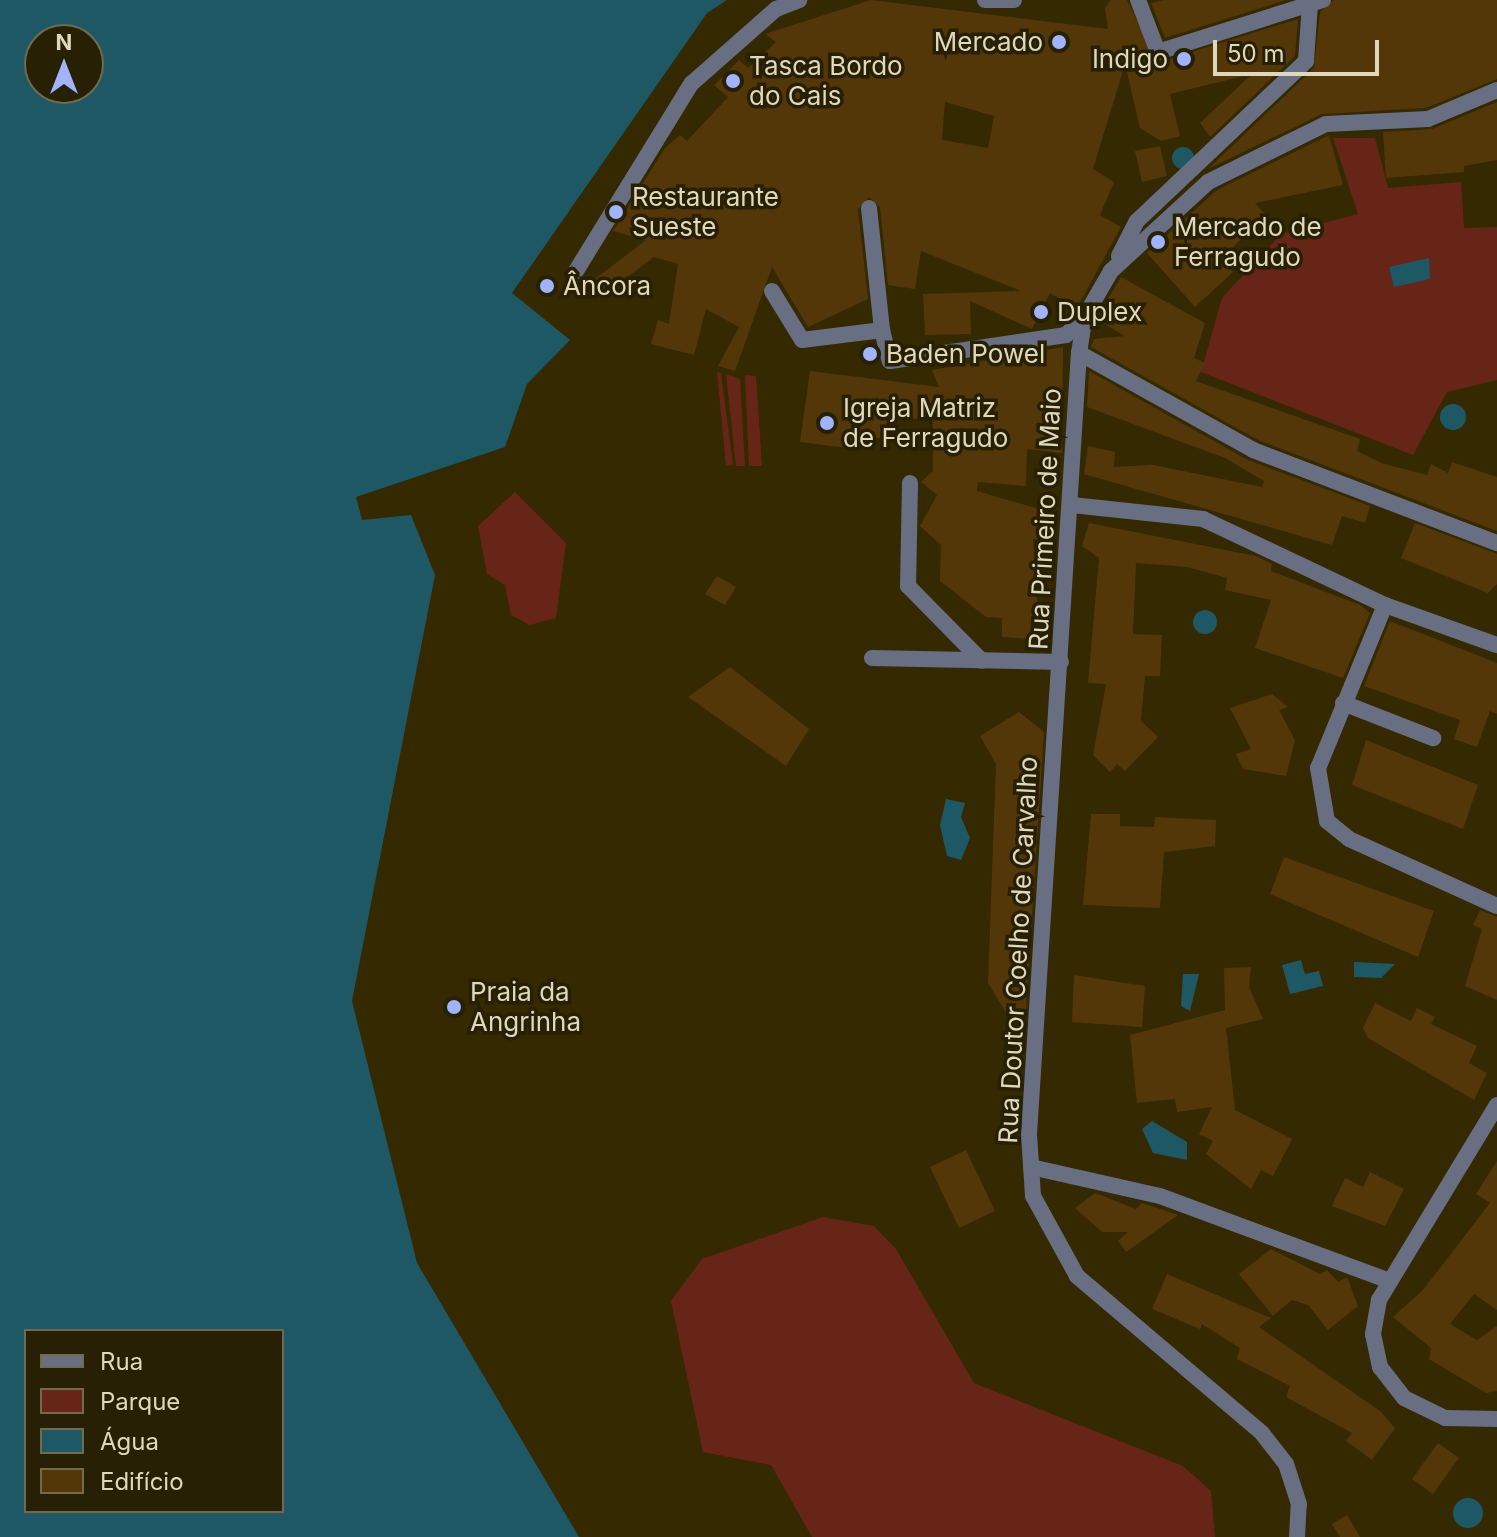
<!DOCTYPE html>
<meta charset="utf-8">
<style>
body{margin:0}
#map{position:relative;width:1497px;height:1537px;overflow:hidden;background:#342901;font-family:Inter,sans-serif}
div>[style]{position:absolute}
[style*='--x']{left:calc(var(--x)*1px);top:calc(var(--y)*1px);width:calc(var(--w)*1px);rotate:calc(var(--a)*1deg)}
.green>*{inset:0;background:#672517}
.water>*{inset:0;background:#1e5864}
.round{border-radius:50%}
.building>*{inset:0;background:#543708}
.street>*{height:16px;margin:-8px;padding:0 8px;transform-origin:8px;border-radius:8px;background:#696f83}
.dots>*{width:22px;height:22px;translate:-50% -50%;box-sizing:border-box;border:4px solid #272005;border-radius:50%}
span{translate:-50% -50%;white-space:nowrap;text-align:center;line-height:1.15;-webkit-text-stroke:7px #272005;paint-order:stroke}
.poi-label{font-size:26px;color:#e0d8be}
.right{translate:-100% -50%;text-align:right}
.left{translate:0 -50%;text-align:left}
.street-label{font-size:26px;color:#e0d8be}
.legend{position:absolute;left:24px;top:1329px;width:260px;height:184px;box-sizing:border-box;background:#272005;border:2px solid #716a4f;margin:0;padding:10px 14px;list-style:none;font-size:24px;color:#e0d8be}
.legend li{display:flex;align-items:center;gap:16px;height:40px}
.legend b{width:40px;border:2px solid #716a4f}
.north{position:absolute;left:24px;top:24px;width:80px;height:80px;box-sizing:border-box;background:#272005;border:2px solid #716a4f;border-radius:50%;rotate:0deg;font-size:22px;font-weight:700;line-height:32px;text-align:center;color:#e0d8be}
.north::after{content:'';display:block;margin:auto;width:28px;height:36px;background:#a1b3fd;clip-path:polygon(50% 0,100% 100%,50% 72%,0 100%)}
.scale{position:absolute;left:1213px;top:40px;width:166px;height:36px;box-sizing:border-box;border:4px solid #e0d8be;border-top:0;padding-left:10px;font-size:24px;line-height:28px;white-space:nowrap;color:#e0d8be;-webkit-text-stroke:6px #272005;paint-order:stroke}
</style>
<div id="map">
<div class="green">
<div style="clip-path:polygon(1333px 138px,1375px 138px,1388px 188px,1461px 182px,1464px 228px,1497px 227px,1497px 380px,1447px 392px,1413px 455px,1201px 372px,1222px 298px,1281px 234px,1358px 214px)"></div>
<div style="clip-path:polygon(717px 372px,721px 373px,733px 465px,726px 466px)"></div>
<div style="clip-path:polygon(726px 374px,740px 379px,745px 466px,736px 466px)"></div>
<div style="clip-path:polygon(745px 375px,756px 376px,762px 466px,749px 466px)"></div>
<div style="clip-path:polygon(515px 492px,566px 543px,556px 618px,530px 625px,511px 615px,505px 585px,487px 574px,478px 526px)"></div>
<div style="clip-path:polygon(823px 1217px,874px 1226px,896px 1249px,974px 1383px,1183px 1466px,1211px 1491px,1215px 1537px,812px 1537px,771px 1465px,703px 1452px,671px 1301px,702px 1259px)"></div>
</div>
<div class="water">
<div style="clip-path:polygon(evenodd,0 0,727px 0,707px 13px,512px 293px,570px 340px,527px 384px,505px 447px,356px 497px,362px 520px,411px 515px,435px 575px,352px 1001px,417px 1263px,579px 1537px,0 1537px,0 0,40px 40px,88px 40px,88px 88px,40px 88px,40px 40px,0 0,26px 1331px,282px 1331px,282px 1511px,26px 1511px,26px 1331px)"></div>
<div class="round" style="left:1172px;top:147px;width:22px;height:22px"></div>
<div style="clip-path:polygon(1429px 258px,1430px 279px,1394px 287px,1389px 267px)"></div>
<div class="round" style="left:1440px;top:404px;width:26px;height:26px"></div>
<div class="round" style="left:1193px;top:610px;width:24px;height:24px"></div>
<div style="clip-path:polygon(946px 799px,965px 803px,961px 817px,970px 838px,961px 860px,947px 856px,940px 825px)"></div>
<div style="clip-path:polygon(1301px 960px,1305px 974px,1319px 971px,1323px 986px,1290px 994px,1282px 965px)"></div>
<div style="clip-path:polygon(1354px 962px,1395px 964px,1381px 978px,1354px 977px)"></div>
<div style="clip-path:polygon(1183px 974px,1199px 974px,1190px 1011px,1181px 1006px)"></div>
<div style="clip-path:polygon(1152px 1121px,1187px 1142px,1187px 1160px,1153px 1153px,1142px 1129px)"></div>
<div class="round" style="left:1453px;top:1498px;width:30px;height:30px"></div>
</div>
<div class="building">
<div style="clip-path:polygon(evenodd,871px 0,1108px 29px,1105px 8px,1111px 0,1127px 0,1157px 63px,1298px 19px,1295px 56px,1210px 137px,1200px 123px,1252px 74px,1170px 94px,1180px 136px,1161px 141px,1140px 128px,1125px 64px,1093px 169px,1114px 182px,1100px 215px,1121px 227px,1077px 308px,1050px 293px,1032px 329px,970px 301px,971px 334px,925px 335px,923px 294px,1021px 291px,921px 251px,915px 289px,888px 285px,880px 207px,869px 197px,858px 209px,868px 299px,808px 327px,772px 267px,735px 371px,718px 366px,739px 327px,706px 309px,694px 355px,651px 344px,658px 320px,669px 324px,678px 264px,654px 257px,602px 296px,591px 282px,646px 240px,613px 231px,665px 148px,680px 135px,687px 141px,728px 97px,714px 85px,739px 60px,748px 68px,776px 42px,765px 34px,871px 0,945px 102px,994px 116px,988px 148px,942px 140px,945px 102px)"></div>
<div style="clip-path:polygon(1164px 0,1286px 0,1165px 38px,1151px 3px)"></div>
<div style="clip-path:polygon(1334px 0,1497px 0,1497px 79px,1426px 108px,1322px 114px,1208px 169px,1314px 68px,1320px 12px)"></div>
<div style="clip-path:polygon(1497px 102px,1497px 160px,1464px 166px,1464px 172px,1386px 178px,1383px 132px,1432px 129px)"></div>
<div style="clip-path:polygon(1329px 135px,1343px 185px,1255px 203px,1265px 214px,1222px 259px,1233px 272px,1195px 307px,1147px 253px,1217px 190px)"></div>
<div style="clip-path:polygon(1160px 146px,1167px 176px,1142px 182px,1135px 151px)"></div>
<div style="clip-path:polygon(1121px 277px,1205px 323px,1194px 358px,1205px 363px,1196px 381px,1360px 439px,1357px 451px,1381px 463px,1427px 475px,1431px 464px,1448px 473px,1452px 462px,1497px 477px,1497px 531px,1258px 440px,1091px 347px,1094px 339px,1125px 336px,1096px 319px)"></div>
<div style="clip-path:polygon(1063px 347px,1062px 453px,1027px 449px,1026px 486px,978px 482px,977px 491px,1039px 509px,1040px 539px,1033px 539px,1038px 618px,1032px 617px,1032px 639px,1002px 637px,1002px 618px,986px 617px,940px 581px,941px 545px,920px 526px,937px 495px,921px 482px,933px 471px,933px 421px,894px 416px,891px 440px,857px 435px,855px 449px,800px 442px,810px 371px,939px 387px,932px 370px)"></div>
<div style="clip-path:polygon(1089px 371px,1248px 460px,1370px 506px,1365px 523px,1342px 516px,1332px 545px,1084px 474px,1088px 446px,1115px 452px,1114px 467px,1153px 465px,1262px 487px,1264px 481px,1225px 458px,1087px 407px)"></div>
<div style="clip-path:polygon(1089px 523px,1256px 556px,1272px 564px,1271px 571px,1360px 605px,1370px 613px,1343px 678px,1255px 648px,1271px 600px,1225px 590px,1227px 578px,1187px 567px,1136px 563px,1133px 634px,1162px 635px,1160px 676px,1145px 676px,1141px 721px,1158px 737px,1125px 771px,1117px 764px,1110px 772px,1093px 755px,1106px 684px,1088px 683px,1099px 558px,1082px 546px)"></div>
<div style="clip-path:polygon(1415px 523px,1497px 554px,1497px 584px,1488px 593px,1401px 558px)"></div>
<div style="clip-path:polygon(717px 576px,736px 587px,725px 605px,705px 594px)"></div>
<div style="clip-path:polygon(1390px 621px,1497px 663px,1497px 714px,1490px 711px,1477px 747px,1454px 739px,1460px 720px,1364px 686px)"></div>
<div style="clip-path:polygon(730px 667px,809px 729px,786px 766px,688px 697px)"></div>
<div style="clip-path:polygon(1272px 694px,1288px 707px,1279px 710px,1295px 740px,1286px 776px,1243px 769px,1236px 754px,1251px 749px,1230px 708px)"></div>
<div style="clip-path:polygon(1019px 712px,1044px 732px,1026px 1009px,1008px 1016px,988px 983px,996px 764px,980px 736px)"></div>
<div style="clip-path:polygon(1366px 740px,1478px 785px,1463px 829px,1352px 785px)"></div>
<div style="clip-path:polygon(1091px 814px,1120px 814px,1120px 826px,1154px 827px,1155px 817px,1216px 820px,1215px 846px,1164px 852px,1160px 908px,1083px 905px)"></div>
<div style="clip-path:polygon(1284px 857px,1434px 911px,1418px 957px,1270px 894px)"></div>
<div style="clip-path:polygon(1480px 910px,1497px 917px,1497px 1000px,1465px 986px,1482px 929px,1473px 925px)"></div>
<div style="clip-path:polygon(1251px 967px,1249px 987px,1263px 1019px,1226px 1028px,1235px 1110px,1292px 1139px,1273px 1176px,1261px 1170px,1251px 1189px,1206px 1154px,1213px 1141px,1199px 1134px,1212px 1107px,1177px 1112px,1175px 1099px,1137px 1103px,1130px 1035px,1225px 1010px,1224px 968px)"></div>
<div style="clip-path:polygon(1074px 975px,1145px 986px,1142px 1027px,1072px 1022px)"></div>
<div style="clip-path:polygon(1375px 1003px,1411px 1021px,1417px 1008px,1435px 1017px,1431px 1024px,1477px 1046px,1469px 1063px,1487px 1073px,1474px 1100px,1368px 1038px,1363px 1028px)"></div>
<div style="clip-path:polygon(966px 1150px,995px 1211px,959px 1228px,930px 1167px)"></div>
<div style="clip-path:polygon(1497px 1161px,1497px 1310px,1474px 1294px,1450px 1324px,1477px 1340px,1497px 1326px,1497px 1391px,1486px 1393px,1429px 1359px,1431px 1348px,1393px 1317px,1423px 1290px,1490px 1203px,1476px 1194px)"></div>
<div style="clip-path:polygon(1370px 1172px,1404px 1189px,1385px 1226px,1332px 1206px,1345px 1178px,1363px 1187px)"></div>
<div style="clip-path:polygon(1095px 1193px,1136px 1209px,1142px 1203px,1178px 1215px,1126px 1252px,1118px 1241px,1128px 1232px,1102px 1232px,1075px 1208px)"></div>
<div style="clip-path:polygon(1271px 1249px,1320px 1274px,1327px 1270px,1338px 1282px,1347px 1277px,1358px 1306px,1328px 1330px,1308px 1305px,1292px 1300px,1273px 1316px,1239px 1274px)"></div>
<div style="clip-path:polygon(1167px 1274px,1271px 1318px,1259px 1327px,1380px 1411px,1395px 1428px,1372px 1460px,1346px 1441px,1352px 1433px,1286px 1397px,1290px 1386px,1237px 1359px,1240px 1348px,1202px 1324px,1200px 1329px,1152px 1309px)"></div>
<div style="clip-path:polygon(1438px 1443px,1459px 1458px,1433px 1494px,1412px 1479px)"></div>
<div style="clip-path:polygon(1347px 1515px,1360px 1537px,1340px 1537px,1332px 1524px)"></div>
</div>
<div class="street">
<div style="--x:985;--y:0;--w:29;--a:0"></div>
<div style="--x:1138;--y:0;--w:56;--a:69"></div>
<div style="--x:1158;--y:52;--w:173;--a:-17.5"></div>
<div style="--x:869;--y:208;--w:123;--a:83.9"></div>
<div style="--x:1119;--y:256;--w:39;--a:-63"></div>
<div style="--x:1137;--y:221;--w:233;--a:-43.4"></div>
<div style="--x:1306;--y:61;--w:57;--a:-86"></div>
<div style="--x:576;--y:271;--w:220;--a:-58.4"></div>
<div style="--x:691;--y:84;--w:113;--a:-41.4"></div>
<div style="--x:776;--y:9;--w:25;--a:-21"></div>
<div style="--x:772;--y:291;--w:57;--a:58.5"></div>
<div style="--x:802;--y:340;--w:81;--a:-7.1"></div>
<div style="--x:882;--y:330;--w:32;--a:76"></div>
<div style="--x:890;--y:361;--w:178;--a:-8.4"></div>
<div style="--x:1066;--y:335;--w:27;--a:-45"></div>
<div style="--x:1079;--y:353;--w:199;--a:29.1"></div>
<div style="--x:1253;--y:450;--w:261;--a:20.9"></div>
<div style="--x:910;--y:483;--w:103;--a:91.1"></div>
<div style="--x:908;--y:586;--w:105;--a:45.4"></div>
<div style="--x:1072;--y:505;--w:132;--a:6.1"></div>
<div style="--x:1203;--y:519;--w:201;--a:25.3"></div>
<div style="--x:1385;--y:605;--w:119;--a:19.7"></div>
<div style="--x:1385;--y:605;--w:176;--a:112.3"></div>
<div style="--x:1318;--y:768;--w:54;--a:80.4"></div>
<div style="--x:1327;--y:821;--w:28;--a:39"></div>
<div style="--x:1349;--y:839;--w:162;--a:24.4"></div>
<div style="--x:872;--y:658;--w:189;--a:1.2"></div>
<div style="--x:1343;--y:703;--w:97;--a:21.3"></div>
<div style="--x:1497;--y:1105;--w:228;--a:121.2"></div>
<div style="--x:1379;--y:1300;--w:35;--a:100"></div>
<div style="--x:1373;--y:1334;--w:34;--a:78"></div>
<div style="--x:1380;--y:1367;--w:39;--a:52"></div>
<div style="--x:1404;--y:1398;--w:46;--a:26"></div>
<div style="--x:1445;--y:1418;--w:52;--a:1.1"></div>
<div style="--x:1031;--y:1167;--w:132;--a:12.7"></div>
<div style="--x:1160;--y:1196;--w:245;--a:20.3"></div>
<div style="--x:1297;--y:1537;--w:33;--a:-87"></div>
<div style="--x:1299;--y:1504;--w:42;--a:-108"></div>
<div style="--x:1286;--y:1464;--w:39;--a:-128"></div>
<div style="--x:1262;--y:1433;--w:243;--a:-139.7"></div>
<div style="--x:1077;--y:1276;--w:91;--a:-118.8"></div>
<div style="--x:1033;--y:1196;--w:62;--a:-93.7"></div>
<div style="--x:1029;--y:1134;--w:783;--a:-86.34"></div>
<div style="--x:1079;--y:353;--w:37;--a:-81"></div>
<div style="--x:1085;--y:316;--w:52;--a:-60"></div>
<div style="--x:1111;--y:271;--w:132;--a:-42.5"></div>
<div style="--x:1208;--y:182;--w:131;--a:-26.2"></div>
<div style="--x:1326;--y:124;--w:102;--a:-2.8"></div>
<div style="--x:1428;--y:119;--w:75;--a:-22.8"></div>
</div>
<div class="dots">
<div style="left:1059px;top:42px;background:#a1b3fd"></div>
<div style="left:1184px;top:59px;background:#a1b3fd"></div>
<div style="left:733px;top:81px;background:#a1b3fd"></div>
<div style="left:616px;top:212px;background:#a1b3fd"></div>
<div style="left:1158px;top:242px;background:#a1b3fd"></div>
<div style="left:547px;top:286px;background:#a1b3fd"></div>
<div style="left:1041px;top:312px;background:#a1b3fd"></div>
<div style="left:870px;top:354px;background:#a1b3fd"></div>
<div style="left:827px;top:423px;background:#a1b3fd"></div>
<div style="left:454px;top:1007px;background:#a1b3fd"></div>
</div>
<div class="poi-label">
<span class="right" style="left:1043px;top:42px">Mercado</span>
<span class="right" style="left:1168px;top:59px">Indigo</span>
<span class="left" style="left:749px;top:81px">Tasca Bordo<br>do Cais</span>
<span class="left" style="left:632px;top:212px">Restaurante<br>Sueste</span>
<span class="left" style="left:1174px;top:242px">Mercado de<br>Ferragudo</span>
<span class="left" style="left:563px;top:286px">Âncora</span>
<span class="left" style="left:1057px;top:312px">Duplex</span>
<span class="left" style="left:886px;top:354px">Baden Powel</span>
<span class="left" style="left:843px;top:423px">Igreja Matriz<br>de Ferragudo</span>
<span class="left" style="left:470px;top:1007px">Praia da<br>Angrinha</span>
</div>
<div class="street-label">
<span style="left:1045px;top:519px;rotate:-87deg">Rua Primeiro de Maio</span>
<span style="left:1018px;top:950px;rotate:-87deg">Rua Doutor Coelho de Carvalho</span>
</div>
<ul class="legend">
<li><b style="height:10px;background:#696f83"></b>Rua</li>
<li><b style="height:22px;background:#672517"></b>Parque</li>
<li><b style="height:22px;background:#1e5864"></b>Água</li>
<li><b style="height:22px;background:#543708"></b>Edifício</li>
</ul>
<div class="north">N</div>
<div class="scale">50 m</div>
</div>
